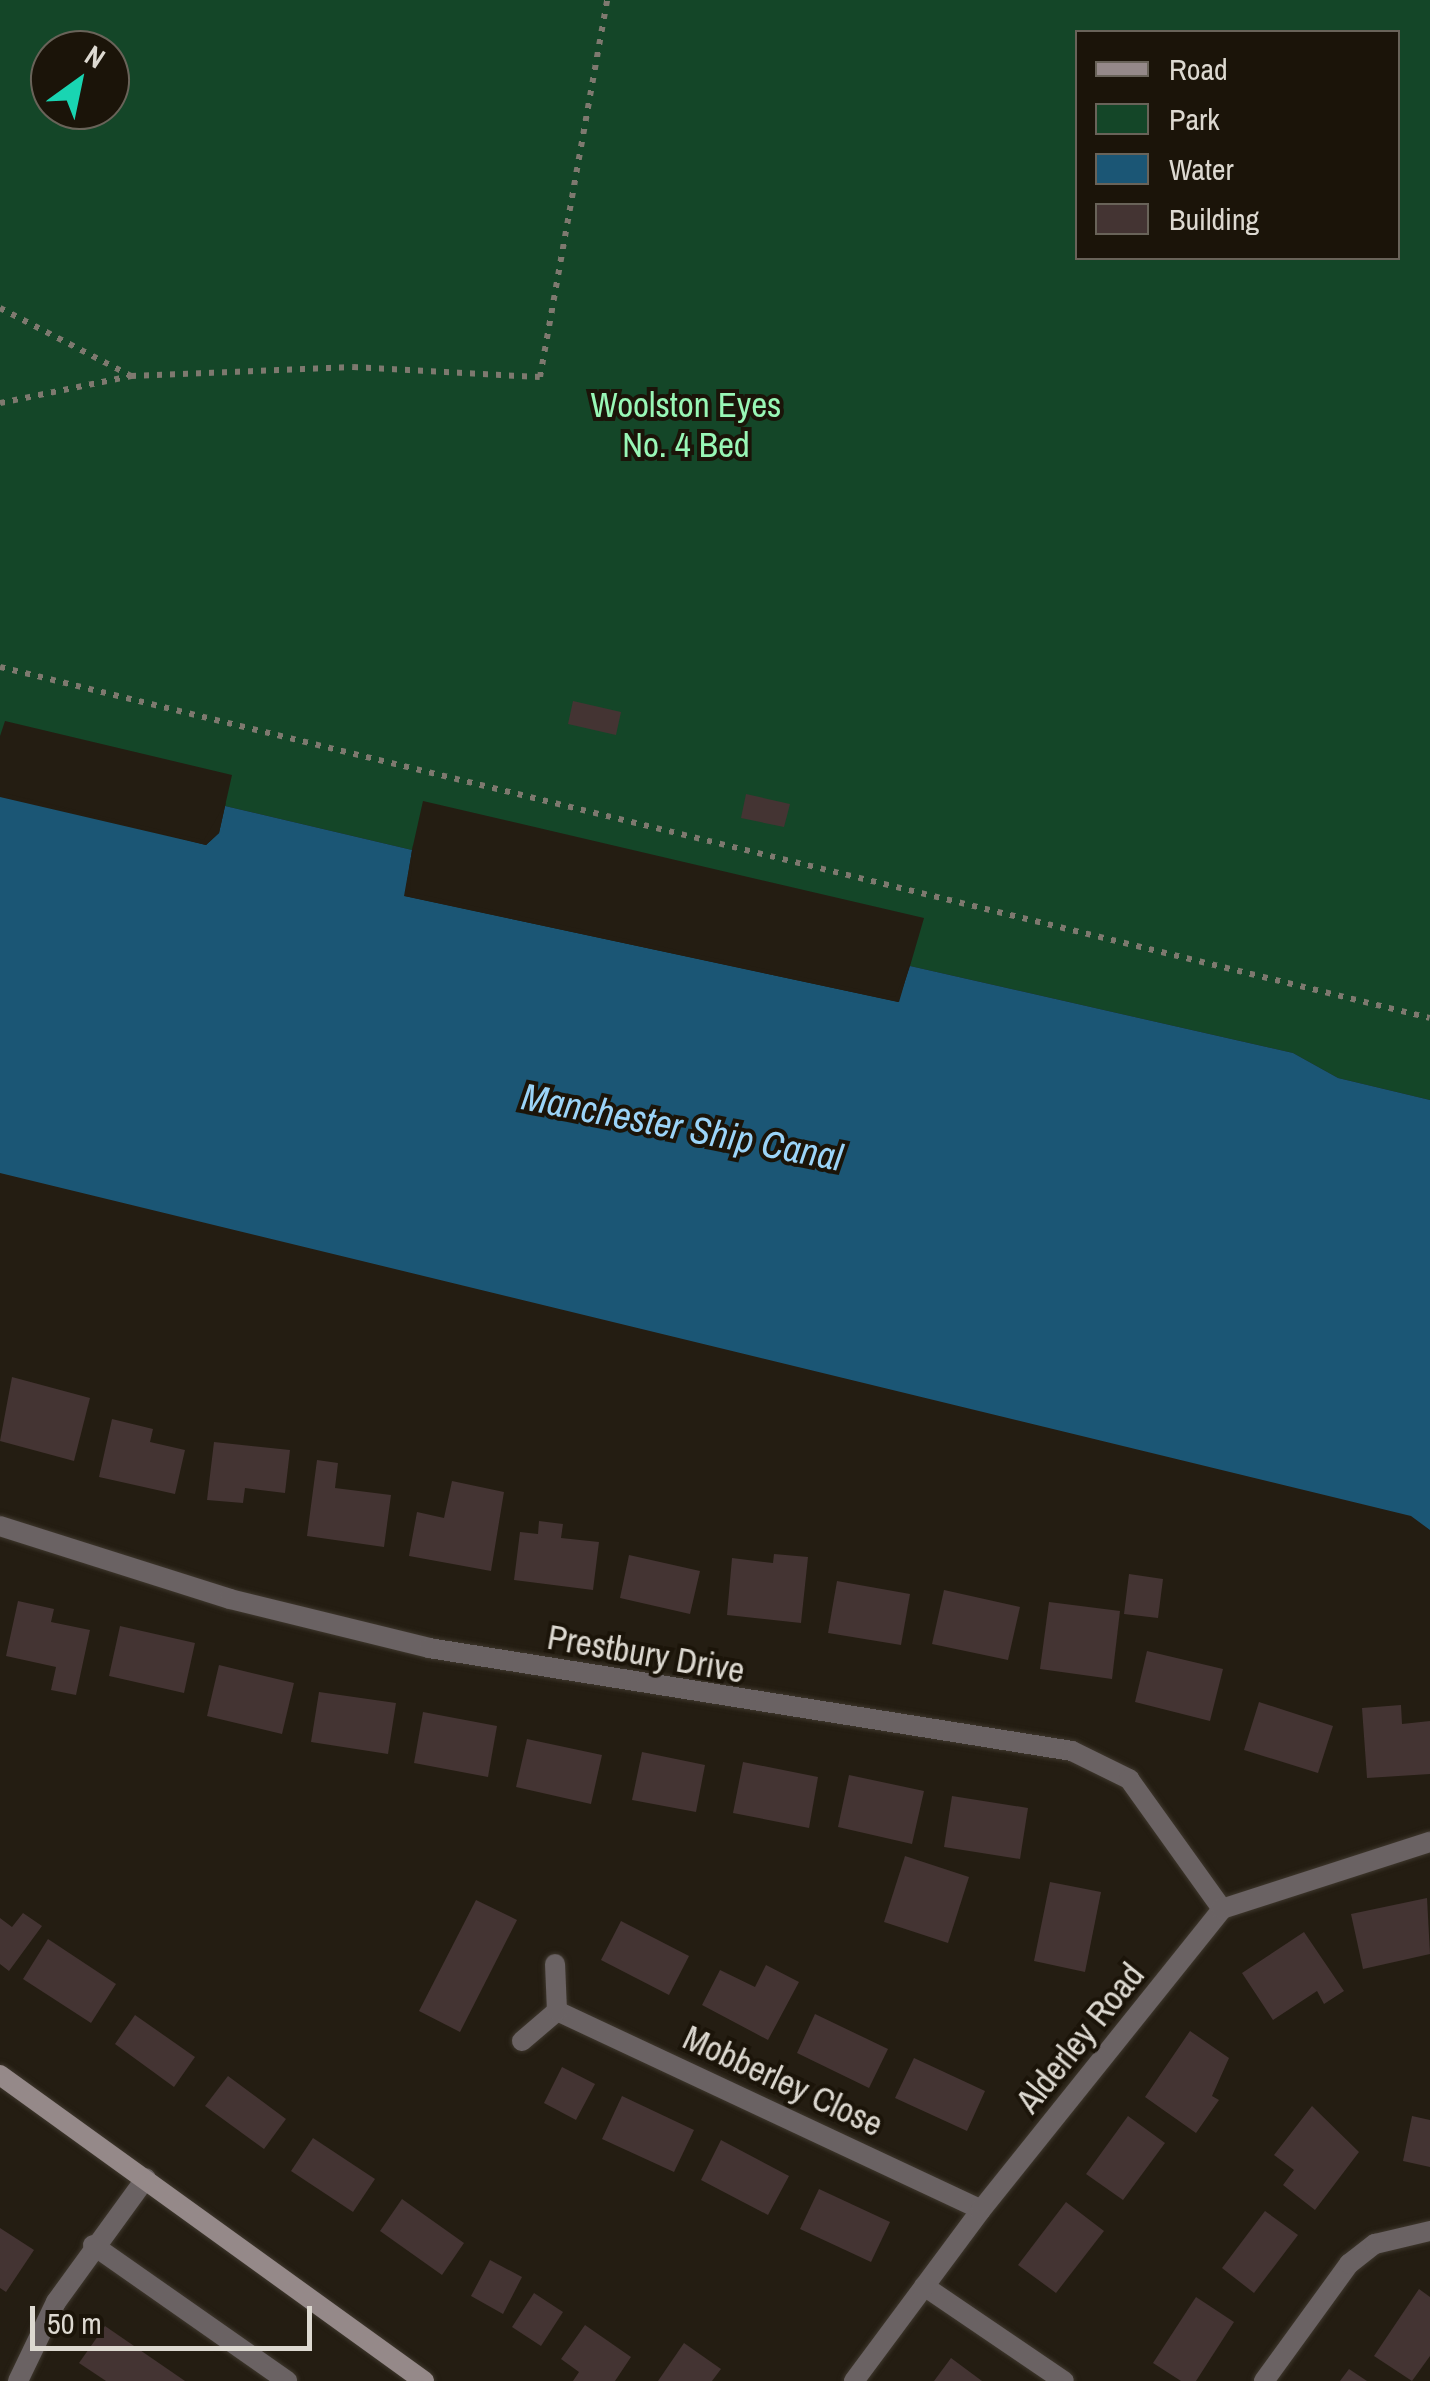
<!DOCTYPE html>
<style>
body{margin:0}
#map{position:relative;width:1430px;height:2381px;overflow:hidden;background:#241d12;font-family:"Archivo Narrow",sans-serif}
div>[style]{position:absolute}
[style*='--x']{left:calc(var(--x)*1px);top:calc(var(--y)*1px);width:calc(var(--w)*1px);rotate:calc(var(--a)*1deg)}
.green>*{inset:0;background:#144628}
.water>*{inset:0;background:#1b5675}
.pier>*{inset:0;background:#241d12}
.building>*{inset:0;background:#443433}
.path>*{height:6px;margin-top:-3px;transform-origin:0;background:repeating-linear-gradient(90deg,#7e796f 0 5px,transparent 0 13px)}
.roads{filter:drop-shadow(0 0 2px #3e372d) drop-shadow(0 0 2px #3e372d)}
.minor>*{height:20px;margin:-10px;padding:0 10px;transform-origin:10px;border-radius:10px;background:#6a6263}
.secondary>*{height:20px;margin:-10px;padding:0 10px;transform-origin:10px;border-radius:10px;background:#958989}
span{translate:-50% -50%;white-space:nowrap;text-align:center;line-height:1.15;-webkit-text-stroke:8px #1b1409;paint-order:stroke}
.park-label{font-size:35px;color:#98f7b6}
.street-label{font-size:35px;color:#ddd9d1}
.water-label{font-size:38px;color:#9bd4f8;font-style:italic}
.legend{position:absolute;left:1075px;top:30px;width:325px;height:230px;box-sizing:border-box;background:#1b1409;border:2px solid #696359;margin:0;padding:12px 18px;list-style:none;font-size:30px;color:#ddd9d1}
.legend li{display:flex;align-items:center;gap:20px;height:50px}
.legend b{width:50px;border:2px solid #696359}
.north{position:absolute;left:30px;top:30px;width:100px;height:100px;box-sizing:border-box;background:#1b1409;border:2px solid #696359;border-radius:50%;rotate:33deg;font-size:28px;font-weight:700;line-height:40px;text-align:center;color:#ddd9d1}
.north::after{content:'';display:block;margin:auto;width:35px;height:45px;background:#19d5b2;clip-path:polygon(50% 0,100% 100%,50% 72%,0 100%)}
.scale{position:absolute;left:30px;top:2306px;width:282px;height:45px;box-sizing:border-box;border:5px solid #ddd9d1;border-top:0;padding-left:12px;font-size:30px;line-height:35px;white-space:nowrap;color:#ddd9d1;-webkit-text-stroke:8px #1b1409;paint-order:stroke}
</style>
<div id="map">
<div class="green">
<div style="clip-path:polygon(evenodd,0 0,1430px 0,1430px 1100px,1338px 1078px,1293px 1053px,910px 966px,924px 918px,423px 801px,412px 850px,225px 806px,232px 775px,5px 721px,0 736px,0 0,1078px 32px,1398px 32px,1398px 258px,1078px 258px,1078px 32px,0 0,50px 50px,110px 50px,110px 110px,50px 110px,50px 50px)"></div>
</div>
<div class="water">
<div style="clip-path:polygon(0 797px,206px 845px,219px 833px,225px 806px,412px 850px,405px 896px,898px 1002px,910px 966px,1293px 1053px,1338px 1078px,1430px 1100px,1430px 1530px,1411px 1516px,0 1173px)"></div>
</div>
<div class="pier">
<div style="clip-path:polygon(0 792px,204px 840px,226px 802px,219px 833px,206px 845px)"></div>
<div style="clip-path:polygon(413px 845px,410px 892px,895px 997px,911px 961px,899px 1002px,404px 896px)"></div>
</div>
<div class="building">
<div style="clip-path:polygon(573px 701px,621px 712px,616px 735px,568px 724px)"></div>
<div style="clip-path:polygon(746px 794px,790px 804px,784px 827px,741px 818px)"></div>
<div style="clip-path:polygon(12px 1377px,90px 1398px,74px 1461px,0 1441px)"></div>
<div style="clip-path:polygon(112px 1419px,153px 1429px,150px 1442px,185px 1450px,175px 1494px,99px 1477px)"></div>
<div style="clip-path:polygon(214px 1442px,290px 1450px,285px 1493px,245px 1488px,243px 1503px,207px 1500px)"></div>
<div style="clip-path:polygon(317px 1460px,338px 1463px,335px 1488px,391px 1495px,384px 1547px,307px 1536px)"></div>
<div style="clip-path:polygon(452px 1481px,504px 1492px,491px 1571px,409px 1556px,417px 1512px,444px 1518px)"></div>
<div style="clip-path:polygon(539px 1521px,563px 1524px,561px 1538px,599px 1542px,593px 1590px,514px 1580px,520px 1532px,538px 1534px)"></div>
<div style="clip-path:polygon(774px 1554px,808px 1557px,801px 1623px,727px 1615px,732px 1558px,773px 1563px)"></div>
<div style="clip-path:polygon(629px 1555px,700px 1571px,690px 1614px,620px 1598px)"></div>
<div style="clip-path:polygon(1129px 1574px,1163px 1579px,1158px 1618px,1124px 1614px)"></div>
<div style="clip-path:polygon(837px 1581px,910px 1594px,901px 1645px,828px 1633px)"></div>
<div style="clip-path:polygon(944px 1590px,1020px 1607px,1008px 1660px,932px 1644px)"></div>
<div style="clip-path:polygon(18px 1601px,54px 1609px,51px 1622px,90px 1630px,76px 1695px,51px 1690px,56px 1667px,6px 1656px)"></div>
<div style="clip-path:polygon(1049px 1602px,1120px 1611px,1112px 1679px,1040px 1669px)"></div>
<div style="clip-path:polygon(120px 1626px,195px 1643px,184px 1693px,109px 1676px)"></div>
<div style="clip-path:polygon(1147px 1651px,1223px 1669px,1210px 1721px,1135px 1702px)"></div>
<div style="clip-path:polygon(219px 1665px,294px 1683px,282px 1734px,207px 1716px)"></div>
<div style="clip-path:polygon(319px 1692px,396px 1703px,388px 1754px,311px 1742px)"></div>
<div style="clip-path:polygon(1259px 1702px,1333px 1726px,1318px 1773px,1244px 1750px)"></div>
<div style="clip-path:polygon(1401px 1705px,1402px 1724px,1430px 1721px,1430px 1774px,1367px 1778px,1362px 1708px)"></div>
<div style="clip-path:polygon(423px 1712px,497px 1726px,488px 1777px,414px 1763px)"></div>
<div style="clip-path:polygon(527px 1739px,602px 1755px,591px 1804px,516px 1787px)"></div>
<div style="clip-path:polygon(642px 1752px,705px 1765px,696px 1812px,632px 1800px)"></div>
<div style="clip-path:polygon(743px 1762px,818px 1777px,809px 1828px,733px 1813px)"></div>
<div style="clip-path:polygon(849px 1775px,924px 1791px,912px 1844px,838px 1827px)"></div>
<div style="clip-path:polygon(952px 1796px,1028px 1808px,1020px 1859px,944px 1847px)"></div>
<div style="clip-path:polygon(905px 1856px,969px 1877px,948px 1943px,884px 1922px)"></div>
<div style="clip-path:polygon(1050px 1882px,1101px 1892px,1085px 1972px,1034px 1961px)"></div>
<div style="clip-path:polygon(1427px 1898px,1430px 1954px,1363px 1969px,1351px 1914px)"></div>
<div style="clip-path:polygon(476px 1900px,517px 1920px,460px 2032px,419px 2011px)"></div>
<div style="clip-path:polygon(23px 1913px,42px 1926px,9px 1971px,0 1964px,0 1918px,12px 1927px)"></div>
<div style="clip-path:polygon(621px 1921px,689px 1956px,669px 1995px,601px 1960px)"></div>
<div style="clip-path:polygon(1304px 1932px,1344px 1991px,1324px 2004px,1317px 1991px,1273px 2020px,1242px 1973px)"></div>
<div style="clip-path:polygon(48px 1939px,116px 1984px,91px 2023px,23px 1979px)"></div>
<div style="clip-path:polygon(766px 1965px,799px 1982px,768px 2040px,702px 2005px,720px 1970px,755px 1987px)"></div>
<div style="clip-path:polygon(815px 2014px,888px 2049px,869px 2088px,797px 2053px)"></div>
<div style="clip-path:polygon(135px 2015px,195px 2057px,174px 2087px,115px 2044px)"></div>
<div style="clip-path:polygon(1190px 2031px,1229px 2058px,1212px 2096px,1219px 2100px,1196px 2133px,1145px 2097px)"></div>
<div style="clip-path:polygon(914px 2058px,985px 2091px,967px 2131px,895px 2098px)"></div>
<div style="clip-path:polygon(562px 2067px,595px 2084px,576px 2120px,544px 2103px)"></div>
<div style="clip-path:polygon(228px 2076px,286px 2119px,264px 2149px,205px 2106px)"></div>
<div style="clip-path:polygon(622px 2096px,694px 2130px,674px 2172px,602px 2139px)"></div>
<div style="clip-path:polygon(1312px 2106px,1359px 2152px,1315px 2210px,1283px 2185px,1294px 2170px,1274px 2155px)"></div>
<div style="clip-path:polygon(1128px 2116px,1165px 2143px,1123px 2200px,1086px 2174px)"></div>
<div style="clip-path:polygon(1412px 2116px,1430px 2120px,1430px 2167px,1403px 2161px)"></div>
<div style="clip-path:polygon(313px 2138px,375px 2179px,353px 2212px,291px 2171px)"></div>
<div style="clip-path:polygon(721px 2140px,789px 2176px,768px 2215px,701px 2180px)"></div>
<div style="clip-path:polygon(819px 2189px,890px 2222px,871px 2262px,800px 2229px)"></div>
<div style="clip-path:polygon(402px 2199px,464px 2243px,442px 2275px,380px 2231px)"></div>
<div style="clip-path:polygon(1066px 2202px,1104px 2231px,1056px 2293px,1018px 2265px)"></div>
<div style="clip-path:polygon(1265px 2211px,1298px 2235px,1254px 2293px,1222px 2268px)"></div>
<div style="clip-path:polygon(0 2228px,34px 2250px,6px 2292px,0 2288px)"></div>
<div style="clip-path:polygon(490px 2260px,522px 2277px,503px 2314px,471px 2296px)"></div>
<div style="clip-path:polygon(1419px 2289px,1430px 2297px,1430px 2356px,1412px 2381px,1374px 2356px)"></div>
<div style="clip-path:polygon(534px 2293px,563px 2312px,541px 2346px,512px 2327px)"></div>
<div style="clip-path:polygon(1196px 2297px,1234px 2322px,1196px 2381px,1181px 2381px,1153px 2363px)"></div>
<div style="clip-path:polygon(585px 2325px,631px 2357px,615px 2381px,573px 2381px,579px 2372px,561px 2359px)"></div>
<div style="clip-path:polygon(105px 2326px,185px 2381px,106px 2381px,79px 2363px)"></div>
<div style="clip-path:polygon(684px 2343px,721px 2369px,712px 2381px,658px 2381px)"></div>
<div style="clip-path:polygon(951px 2358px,982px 2381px,934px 2381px)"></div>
<div style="clip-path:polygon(1349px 2369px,1367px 2381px,1340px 2381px)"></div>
</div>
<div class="path">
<div style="--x:0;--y:308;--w:148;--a:27.4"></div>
<div style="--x:0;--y:403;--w:134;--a:-11.6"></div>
<div style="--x:131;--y:376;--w:222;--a:-2.3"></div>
<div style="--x:353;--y:367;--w:187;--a:3.1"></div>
<div style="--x:540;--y:377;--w:383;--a:-79.9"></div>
<div style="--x:0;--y:667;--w:1472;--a:13.79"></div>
</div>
<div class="roads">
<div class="minor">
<div style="--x:0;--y:1526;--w:241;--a:17.6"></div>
<div style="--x:230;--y:1599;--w:205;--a:13.8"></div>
<div style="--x:429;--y:1648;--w:651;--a:9.1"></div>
<div style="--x:1072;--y:1751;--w:64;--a:26.2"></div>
<div style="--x:1129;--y:1779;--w:160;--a:54.4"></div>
<div style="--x:557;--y:2011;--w:468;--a:25.1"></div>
<div style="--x:522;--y:2041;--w:46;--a:-40.6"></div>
<div style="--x:557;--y:2011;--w:47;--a:-92.4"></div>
<div style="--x:93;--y:2245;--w:237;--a:35"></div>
<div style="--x:924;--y:2286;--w:169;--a:34.2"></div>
<div style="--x:18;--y:2381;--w:88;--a:-64.3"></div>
<div style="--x:56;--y:2302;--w:153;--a:-54"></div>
<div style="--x:854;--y:2381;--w:213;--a:-53.4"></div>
<div style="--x:981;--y:2210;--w:386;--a:-51.3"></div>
<div style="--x:1222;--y:1909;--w:219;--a:-17.9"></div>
<div style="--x:1264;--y:2381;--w:145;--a:-54"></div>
<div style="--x:1349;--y:2264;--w:33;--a:-38"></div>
<div style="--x:1375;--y:2244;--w:57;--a:-13.3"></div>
</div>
<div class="secondary">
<div style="--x:0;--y:2075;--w:523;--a:35.82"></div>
</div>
</div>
<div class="park-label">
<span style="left:686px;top:425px">Woolston Eyes<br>No. 4 Bed</span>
</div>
<div class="street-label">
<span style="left:646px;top:1654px;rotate:10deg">Prestbury Drive</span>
<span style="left:1080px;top:2038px;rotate:-51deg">Alderley Road</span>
<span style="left:783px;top:2081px;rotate:25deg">Mobberley Close</span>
</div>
<div class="water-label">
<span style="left:682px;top:1127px;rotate:11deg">Manchester Ship Canal</span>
</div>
<ul class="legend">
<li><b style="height:12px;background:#958989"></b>Road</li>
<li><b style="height:28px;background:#144628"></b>Park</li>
<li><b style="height:28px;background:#1b5675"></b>Water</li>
<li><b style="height:28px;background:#443433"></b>Building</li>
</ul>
<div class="north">N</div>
<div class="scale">50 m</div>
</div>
